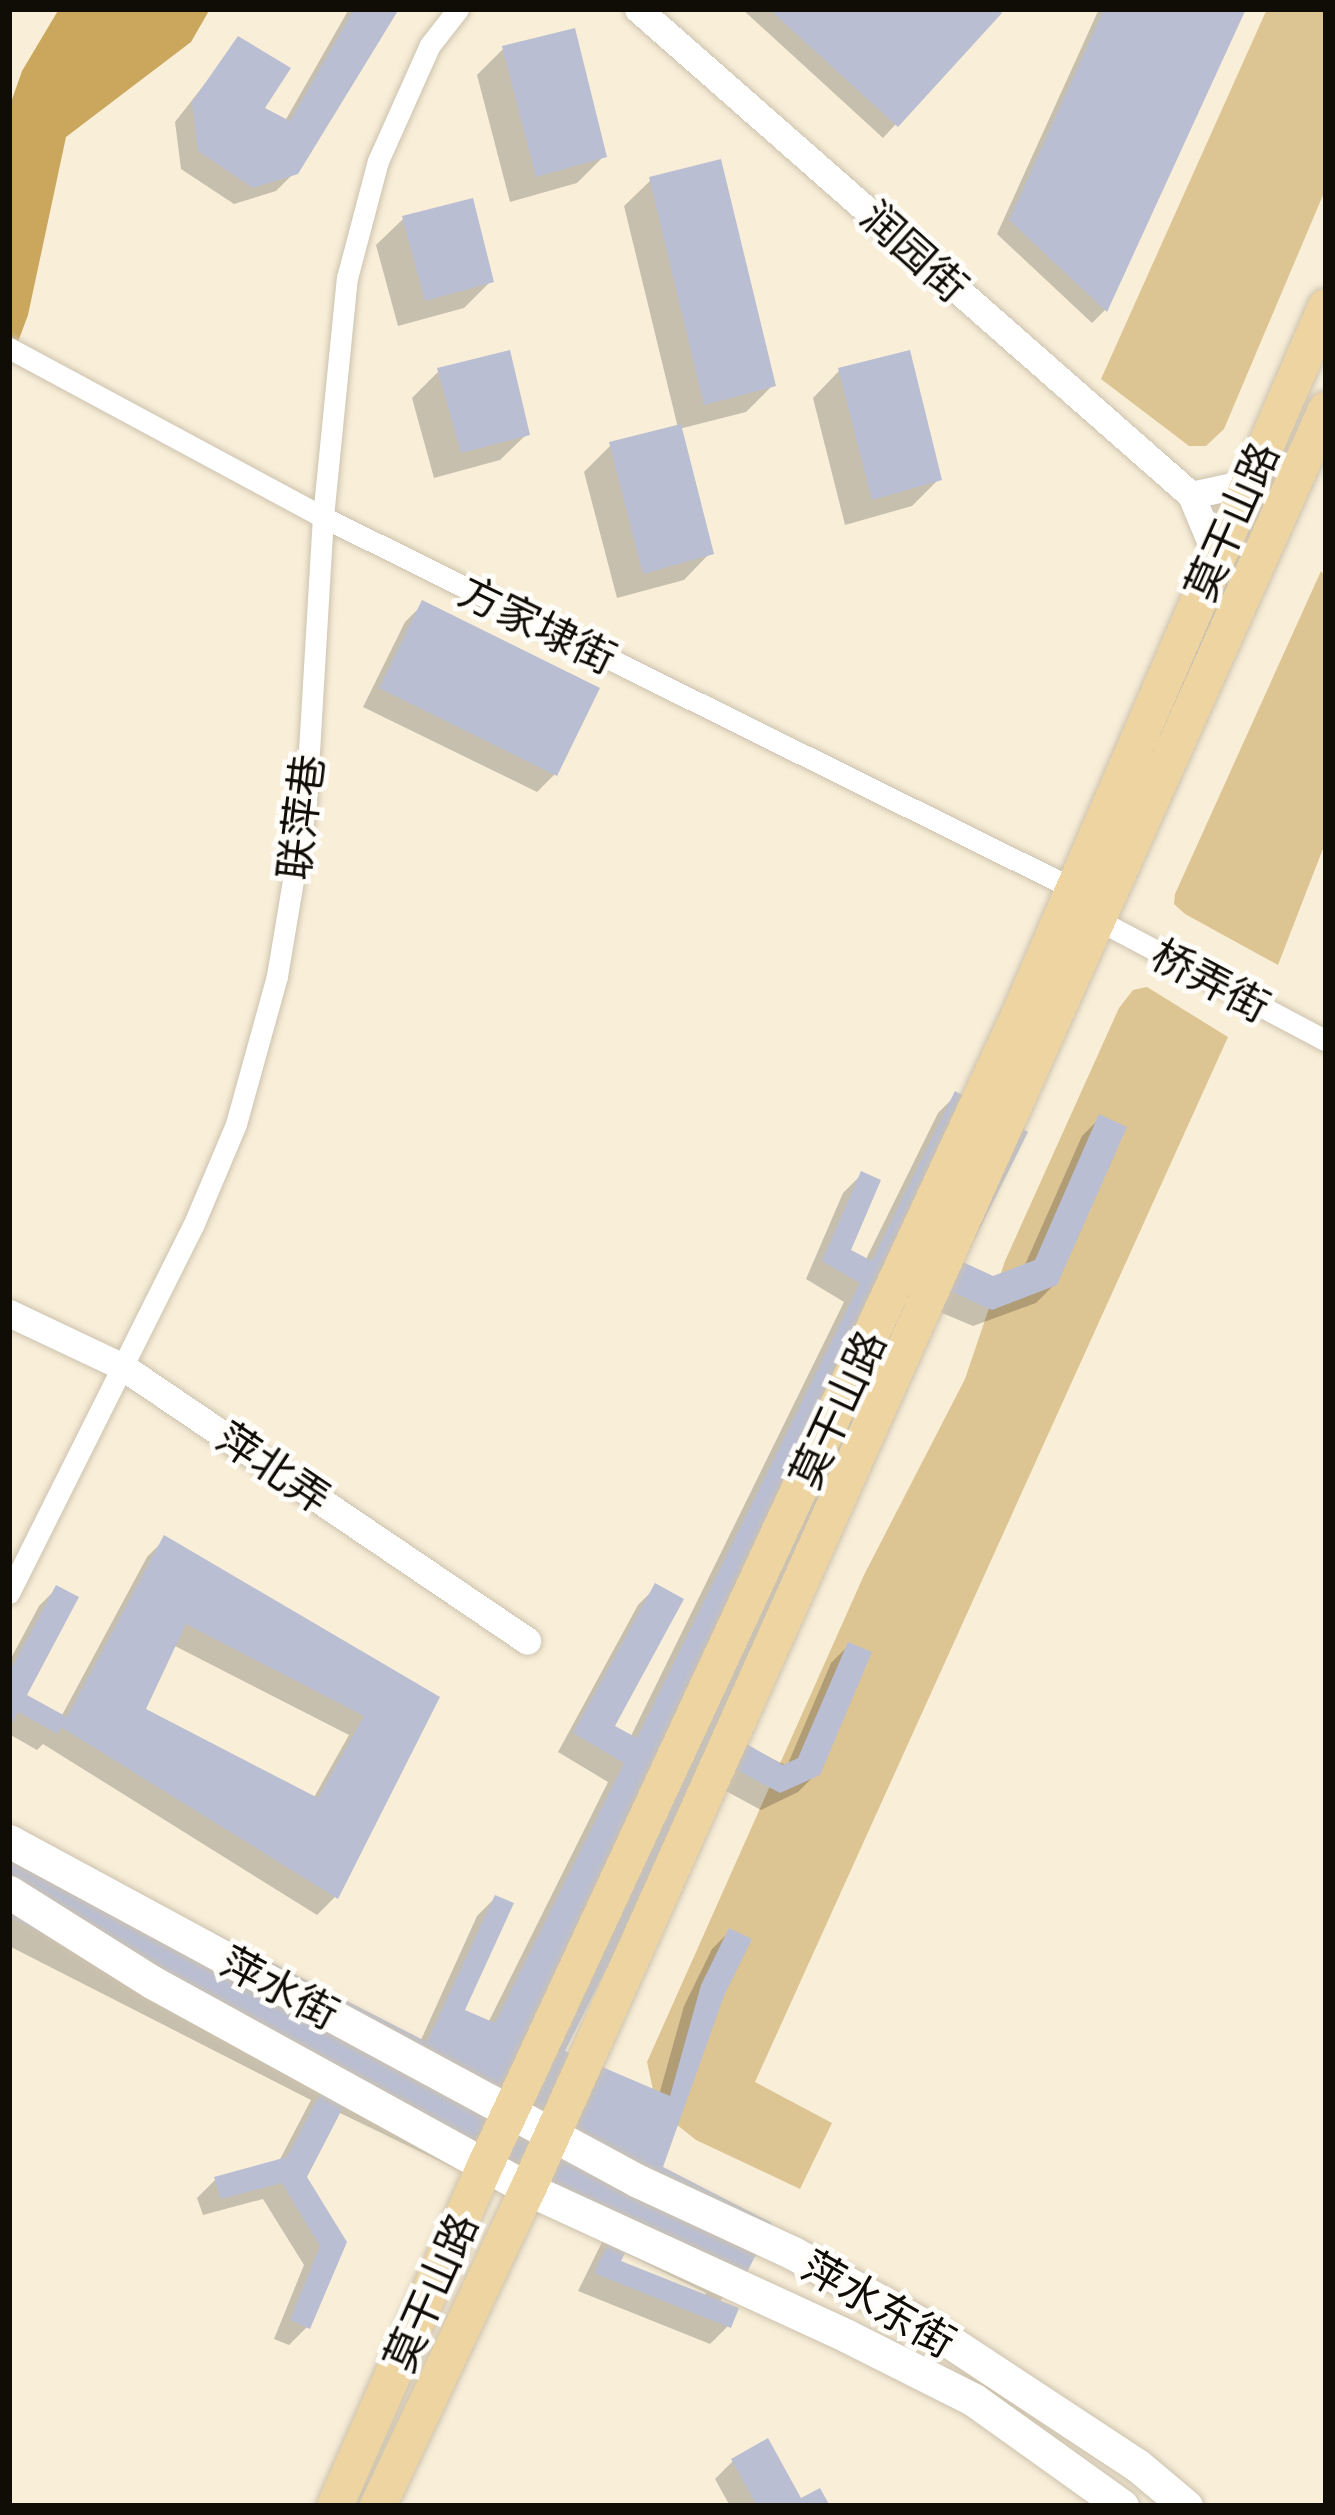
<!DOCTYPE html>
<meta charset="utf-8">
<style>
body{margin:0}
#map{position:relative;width:1335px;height:2515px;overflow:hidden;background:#f9efd9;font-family:Manrope,"Noto Sans SC",sans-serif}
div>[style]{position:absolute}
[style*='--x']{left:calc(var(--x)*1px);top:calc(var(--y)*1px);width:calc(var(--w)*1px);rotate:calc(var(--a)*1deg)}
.green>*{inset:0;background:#ddc493}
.water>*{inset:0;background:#caa75d}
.shadow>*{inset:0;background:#0003}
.building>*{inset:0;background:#b9bed3}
.roads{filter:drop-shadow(0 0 3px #ccc2ae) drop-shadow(0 0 3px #ccc2ae)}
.minor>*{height:21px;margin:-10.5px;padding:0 10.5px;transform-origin:10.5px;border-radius:10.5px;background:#fff}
.tertiary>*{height:27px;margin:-13.5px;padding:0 13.5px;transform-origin:13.5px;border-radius:13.5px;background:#fff}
.secondary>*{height:33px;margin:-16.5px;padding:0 16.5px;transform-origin:16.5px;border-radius:16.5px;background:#fff}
.primary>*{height:36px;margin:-18px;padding:0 18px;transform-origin:18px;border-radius:18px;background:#edd4a0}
span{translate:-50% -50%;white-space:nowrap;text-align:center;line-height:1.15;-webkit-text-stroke:10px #fffdf9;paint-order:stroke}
.street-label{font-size:42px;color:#100c06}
.frame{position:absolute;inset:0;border:12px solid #100c06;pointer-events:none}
</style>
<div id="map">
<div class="green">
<div style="clip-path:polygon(1267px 9px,1326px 9px,1326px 188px,1224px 429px,1206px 446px,1189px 446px,1101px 379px)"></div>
<div style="clip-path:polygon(1321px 571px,1326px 578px,1326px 841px,1278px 965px,1185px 914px,1174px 904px,1175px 894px)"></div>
<div style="clip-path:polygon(1147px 987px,1228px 1037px,755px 2082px,832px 2123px,800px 2189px,696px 2140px,671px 2120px,655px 2099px,647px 2062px,864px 1575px,965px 1379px,1005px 1261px,1119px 1008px,1133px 990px)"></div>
</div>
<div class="water">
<div style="clip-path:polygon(59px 9px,210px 9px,191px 42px,66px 137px,28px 315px,9px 366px,9px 108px,22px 71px)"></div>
</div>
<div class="shadow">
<div style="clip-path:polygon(349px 9px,395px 9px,295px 172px,276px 191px,234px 204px,181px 169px,175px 122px,239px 40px,261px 109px,285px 121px)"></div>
<div style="clip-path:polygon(742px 9px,993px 9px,998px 13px,883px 138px)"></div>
<div style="clip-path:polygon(1099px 9px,1242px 9px,1105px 310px,1092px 323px,997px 234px)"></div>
<div style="clip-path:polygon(504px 48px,604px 156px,577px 183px,510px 202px,477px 75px)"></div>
<div style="clip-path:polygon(651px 180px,773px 385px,746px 412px,679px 429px,710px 553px,684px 580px,617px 598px,584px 472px,611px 445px,678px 428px,624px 206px)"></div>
<div style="clip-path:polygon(403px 219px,490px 282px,464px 308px,398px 326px,376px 245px)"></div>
<div style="clip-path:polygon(439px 371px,527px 434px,500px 460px,434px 478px,412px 398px)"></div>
<div style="clip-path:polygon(839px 371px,939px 479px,912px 506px,845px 525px,813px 398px)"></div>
<div style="clip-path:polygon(423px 604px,555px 774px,537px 792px,363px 707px,405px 622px)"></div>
<div style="clip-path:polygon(evenodd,956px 1095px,958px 1263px,993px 1279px,1024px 1267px,1082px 1136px,1100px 1118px,1055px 1284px,1036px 1303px,973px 1326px,935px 1310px,722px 1733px,787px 1766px,831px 1663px,849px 1645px,817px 1773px,798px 1792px,761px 1810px,700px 1777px,561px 2052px,659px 2095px,684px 2006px,712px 1949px,730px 1931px,721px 1995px,660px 2169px,739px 2282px,718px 2303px,728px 2326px,710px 2344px,578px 2291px,603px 2240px,338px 2112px,304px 2177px,344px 2242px,307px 2327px,289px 2345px,274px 2339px,304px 2265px,263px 2199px,203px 2215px,197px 2198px,215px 2180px,278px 2163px,311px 2100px,9px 1946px,9px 1831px,420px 2042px,477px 1916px,495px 1898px,461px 2012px,488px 2023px,608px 1782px,558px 1752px,638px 1605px,656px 1587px,611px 1727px,630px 1738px,844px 1302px,806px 1279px,843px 1193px,861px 1175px,847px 1251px,865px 1261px,938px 1113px,956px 1095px,623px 2252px,706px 2293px,704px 2297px,617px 2263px,623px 2252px)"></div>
<div style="clip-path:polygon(evenodd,165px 1539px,436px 1699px,335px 1897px,317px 1915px,43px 1744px,37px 1750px,9px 1734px,9px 1662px,39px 1606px,57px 1588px,23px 1696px,61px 1717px,147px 1557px,165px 1539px,173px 1645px,349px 1735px,313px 1799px,142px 1711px,173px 1645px)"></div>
<div style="clip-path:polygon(733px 2461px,800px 2503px,827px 2506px,730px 2506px,715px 2479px)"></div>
</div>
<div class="building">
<div style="clip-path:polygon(354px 9px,399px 9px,298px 174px,253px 188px,198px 151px,192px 102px,238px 36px,291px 68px,265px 108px,290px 121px)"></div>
<div style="clip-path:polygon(769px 9px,998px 9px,1002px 13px,898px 127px)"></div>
<div style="clip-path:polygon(1104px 9px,1246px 9px,1107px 312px,1009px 220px)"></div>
<div style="clip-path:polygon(575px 28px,607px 157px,536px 177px,502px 46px)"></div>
<div style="clip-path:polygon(721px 159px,776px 386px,704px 405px,649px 177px)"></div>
<div style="clip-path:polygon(473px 198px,494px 282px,425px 301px,402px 216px)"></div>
<div style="clip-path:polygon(510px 350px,530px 435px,461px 453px,437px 368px)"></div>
<div style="clip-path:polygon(910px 350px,942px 480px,872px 500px,838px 368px)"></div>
<div style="clip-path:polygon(681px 424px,714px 554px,643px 574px,609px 442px)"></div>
<div style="clip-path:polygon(422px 600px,600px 688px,557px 776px,379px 688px)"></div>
<div style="clip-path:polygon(955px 1091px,1028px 1132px,963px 1262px,993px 1276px,1035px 1260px,1099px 1114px,1127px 1127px,1057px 1285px,992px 1310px,948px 1290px,726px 1732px,783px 1765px,798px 1758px,848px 1642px,872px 1652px,820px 1775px,780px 1793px,713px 1757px,565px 2051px,670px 2096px,701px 1985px,729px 1928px,752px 1939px,724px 1996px,663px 2167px,772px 2223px,741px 2284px,636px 2232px,621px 2261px,739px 2308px,731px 2328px,594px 2273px,619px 2221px,351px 2092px,307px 2177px,347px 2242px,310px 2329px,290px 2320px,320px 2246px,282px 2183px,221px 2199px,214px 2177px,287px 2157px,327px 2081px,9px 1917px,9px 1828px,427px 2042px,495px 1895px,514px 1903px,465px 2010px,495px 2023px,624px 1763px,573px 1733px,655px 1583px,684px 1599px,615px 1726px,637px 1738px,860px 1283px,822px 1261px,861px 1171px,881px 1180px,851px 1250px,872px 1261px)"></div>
<div style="clip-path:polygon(evenodd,164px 1535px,440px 1697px,338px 1899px,61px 1727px,58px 1734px,18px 1712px,9px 1730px,9px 1673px,56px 1585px,79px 1597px,27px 1695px,67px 1717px,164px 1535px,186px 1624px,364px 1716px,318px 1798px,146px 1709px,186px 1624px)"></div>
<div style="clip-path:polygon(768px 2438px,801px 2498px,820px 2488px,830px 2506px,757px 2506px,731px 2459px)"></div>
</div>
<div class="roads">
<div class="minor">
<div style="--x:9;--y:348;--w:357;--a:28.3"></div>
<div style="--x:323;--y:517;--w:836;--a:26.35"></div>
<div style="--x:1096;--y:919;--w:260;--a:27.9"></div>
<div style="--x:9;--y:1593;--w:411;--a:-63.4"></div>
<div style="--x:193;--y:1226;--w:111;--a:-67.1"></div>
<div style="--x:236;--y:1124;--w:154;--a:-74.5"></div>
<div style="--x:277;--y:976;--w:176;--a:-80.5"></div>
<div style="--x:306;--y:802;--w:286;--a:-86.6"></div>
<div style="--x:323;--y:517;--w:240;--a:-84.3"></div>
<div style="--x:347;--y:278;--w:121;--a:-75.2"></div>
<div style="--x:378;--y:161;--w:127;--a:-65.9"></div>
<div style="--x:430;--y:45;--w:46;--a:-52.1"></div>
</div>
<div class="tertiary">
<div style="--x:638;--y:9;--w:736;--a:41.31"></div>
<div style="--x:1191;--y:495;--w:63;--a:67.5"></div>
<div style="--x:1191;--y:495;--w:57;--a:-12.1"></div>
<div style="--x:9;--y:1313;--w:126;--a:25.3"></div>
<div style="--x:123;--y:1367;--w:488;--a:34.1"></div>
</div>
<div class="secondary">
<div style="--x:9;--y:1841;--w:715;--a:28.39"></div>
<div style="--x:638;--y:2181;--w:171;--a:24.9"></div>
<div style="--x:793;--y:2253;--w:159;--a:29"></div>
<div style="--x:932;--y:2330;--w:245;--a:33.4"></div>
<div style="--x:1137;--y:2465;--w:64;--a:39.9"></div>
<div style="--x:9;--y:1892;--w:169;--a:32.2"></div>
<div style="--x:152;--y:1982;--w:429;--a:28.8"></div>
<div style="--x:528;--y:2189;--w:351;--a:24.7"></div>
<div style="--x:847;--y:2336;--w:142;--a:26.7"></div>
<div style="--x:974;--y:2400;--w:182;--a:35.6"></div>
</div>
<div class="primary">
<div style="--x:335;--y:2506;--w:372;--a:-66.2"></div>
<div style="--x:485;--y:2166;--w:1266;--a:-65.1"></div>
<div style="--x:1018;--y:1018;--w:775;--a:-66.58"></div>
<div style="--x:378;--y:2506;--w:351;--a:-64.7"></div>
<div style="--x:528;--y:2189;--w:1950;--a:-65.84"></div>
</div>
</div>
<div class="street-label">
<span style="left:915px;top:251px;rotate:42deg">润园街</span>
<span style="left:1231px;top:521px;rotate:-66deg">莫干山路</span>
<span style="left:538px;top:624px;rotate:26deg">方家埭街</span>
<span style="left:300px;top:817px;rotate:-83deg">联萍巷</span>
<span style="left:1211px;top:980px;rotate:28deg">桥弄街</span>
<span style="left:837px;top:1409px;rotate:-65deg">莫干山路</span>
<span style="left:274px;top:1467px;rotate:34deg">萍北弄</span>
<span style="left:280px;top:1987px;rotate:28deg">萍水街</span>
<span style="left:430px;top:2292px;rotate:-66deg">莫干山路</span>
<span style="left:879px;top:2303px;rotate:30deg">萍水东街</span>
</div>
<div class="frame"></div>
</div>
